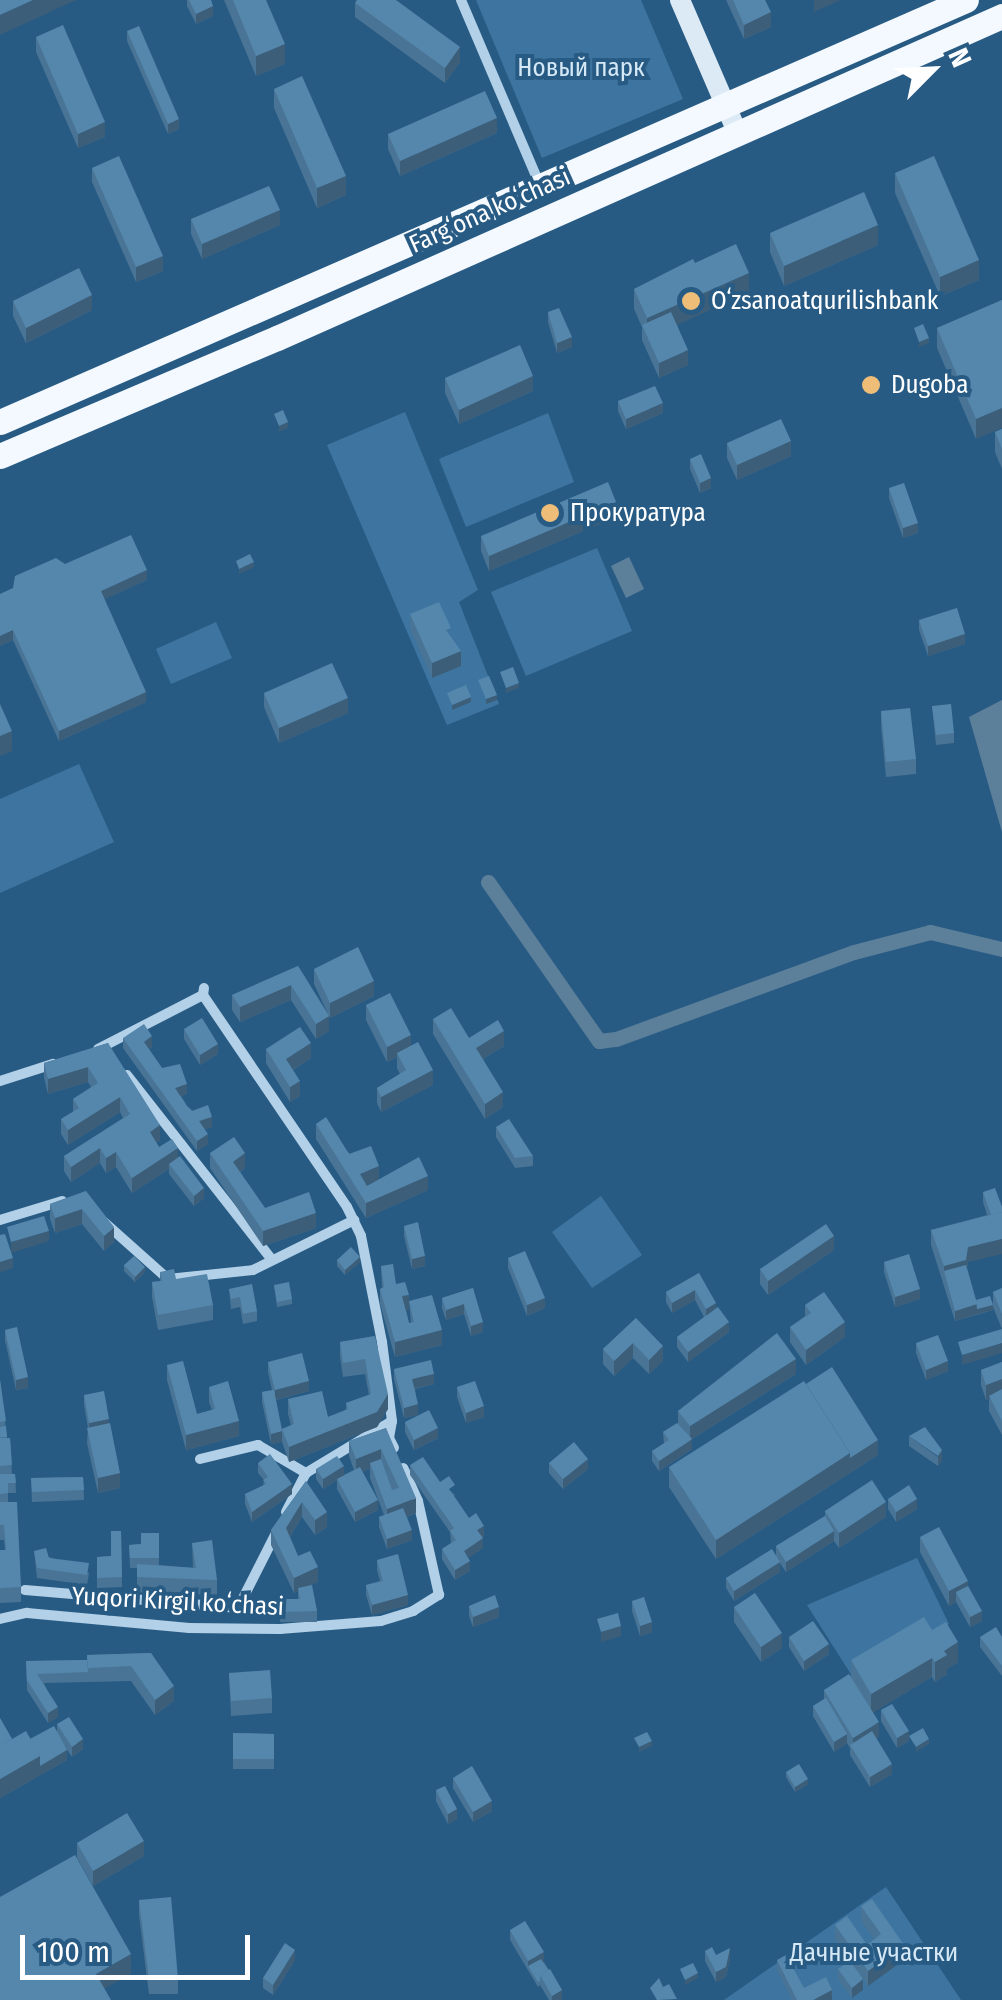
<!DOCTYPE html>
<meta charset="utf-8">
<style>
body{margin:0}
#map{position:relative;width:1002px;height:2000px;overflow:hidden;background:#285b84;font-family:"Fira Sans Condensed",sans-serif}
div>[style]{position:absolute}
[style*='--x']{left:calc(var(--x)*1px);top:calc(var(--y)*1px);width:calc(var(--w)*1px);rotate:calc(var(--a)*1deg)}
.green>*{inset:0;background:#3d75a0}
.water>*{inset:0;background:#5c7f9a}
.canal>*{height:15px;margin:-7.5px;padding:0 7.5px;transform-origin:7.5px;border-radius:7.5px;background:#5c7f9a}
.street>*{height:10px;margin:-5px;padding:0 5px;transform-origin:5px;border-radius:5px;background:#b2d0e7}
.secondary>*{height:20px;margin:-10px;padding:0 10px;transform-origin:10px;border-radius:10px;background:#dceaf6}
.primary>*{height:25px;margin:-12.5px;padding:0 12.5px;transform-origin:12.5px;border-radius:12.5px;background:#f3f9fe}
.wall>*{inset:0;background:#497495}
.shaded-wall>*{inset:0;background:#3c5e79}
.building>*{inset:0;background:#5587ad}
.dots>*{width:28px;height:28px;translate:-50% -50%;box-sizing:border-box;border:5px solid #285b84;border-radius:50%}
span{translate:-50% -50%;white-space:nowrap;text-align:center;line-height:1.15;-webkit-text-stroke:8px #285b84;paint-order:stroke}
.park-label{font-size:25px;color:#d5e8f6}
.street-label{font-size:25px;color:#fff}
.poi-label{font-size:25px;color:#fff}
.left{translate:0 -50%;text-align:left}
.north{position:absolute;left:882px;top:20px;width:100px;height:100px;-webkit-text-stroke:8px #285b84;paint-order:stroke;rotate:66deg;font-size:28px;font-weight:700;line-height:40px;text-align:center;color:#fff}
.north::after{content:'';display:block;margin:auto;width:35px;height:45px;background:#fff;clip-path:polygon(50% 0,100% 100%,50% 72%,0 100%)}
.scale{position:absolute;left:20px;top:1935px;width:230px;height:45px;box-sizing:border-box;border:5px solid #fff;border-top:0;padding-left:12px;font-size:30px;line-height:35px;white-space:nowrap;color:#fff;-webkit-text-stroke:8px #285b84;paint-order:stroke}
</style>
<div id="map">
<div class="green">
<div style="clip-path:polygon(476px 0,641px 0,683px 99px,542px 158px)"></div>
<div style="clip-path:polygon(405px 412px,478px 590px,459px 602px,499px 704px,447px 725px,327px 445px)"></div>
<div style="clip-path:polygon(548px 413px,574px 482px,466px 527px,439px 459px)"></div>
<div style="clip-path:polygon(597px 548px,632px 631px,526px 676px,491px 592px)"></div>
<div style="clip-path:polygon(216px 622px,232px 658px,171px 684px,156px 649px)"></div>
<div style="clip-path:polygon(79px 764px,114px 842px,0 893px,0 799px)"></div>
<div style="clip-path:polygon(601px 1196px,642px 1255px,592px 1288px,552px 1232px)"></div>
<div style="clip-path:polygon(917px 1558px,949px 1624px,852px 1676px,807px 1605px)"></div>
<div style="clip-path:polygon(886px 1887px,961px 2000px,724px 2000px)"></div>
</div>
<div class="water">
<div style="clip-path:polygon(629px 557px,644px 589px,626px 598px,611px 566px)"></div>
<div style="clip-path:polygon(1002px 700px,1002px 832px,969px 717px)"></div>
</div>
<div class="canal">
<div style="--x:488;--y:882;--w:194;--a:55.1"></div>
<div style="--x:599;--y:1041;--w:17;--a:-7"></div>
<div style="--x:616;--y:1039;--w:253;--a:-20.1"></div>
<div style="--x:854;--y:952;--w:79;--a:-14.7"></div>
<div style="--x:930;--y:932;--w:74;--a:13.3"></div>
</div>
<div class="street">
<div style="--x:461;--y:0;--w:199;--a:66.9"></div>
<div style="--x:204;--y:988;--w:7;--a:98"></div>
<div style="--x:203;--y:995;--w:256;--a:55.8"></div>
<div style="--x:347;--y:1207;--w:32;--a:64"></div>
<div style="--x:361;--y:1236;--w:108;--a:78.8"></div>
<div style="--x:382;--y:1342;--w:80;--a:82.8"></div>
<div style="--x:392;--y:1421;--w:17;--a:100"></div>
<div style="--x:389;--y:1438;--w:11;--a:63"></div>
<div style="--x:98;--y:1049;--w:118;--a:-27.2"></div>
<div style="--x:127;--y:1075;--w:235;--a:51.9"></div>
<div style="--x:0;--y:1081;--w:56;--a:-17.8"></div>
<div style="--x:0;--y:1220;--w:65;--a:-17"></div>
<div style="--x:104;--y:1222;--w:86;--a:41.7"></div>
<div style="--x:168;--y:1279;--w:85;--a:-6"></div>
<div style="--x:253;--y:1270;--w:113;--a:-26.3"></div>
<div style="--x:200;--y:1459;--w:60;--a:-13.6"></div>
<div style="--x:258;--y:1445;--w:56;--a:30.3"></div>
<div style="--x:286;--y:1512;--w:44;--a:-62.9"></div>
<div style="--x:306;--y:1473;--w:100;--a:-31.2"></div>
<div style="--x:25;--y:1590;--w:214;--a:4.8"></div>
<div style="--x:238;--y:1608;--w:86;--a:-63.1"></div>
<div style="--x:0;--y:1619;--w:28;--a:-13"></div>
<div style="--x:27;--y:1613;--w:163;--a:5.3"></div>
<div style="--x:189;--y:1628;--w:91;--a:0.6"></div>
<div style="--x:280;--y:1629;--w:101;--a:-4.5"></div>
<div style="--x:381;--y:1621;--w:34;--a:-17"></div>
<div style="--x:413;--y:1611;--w:31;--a:-32"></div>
<div style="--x:439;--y:1595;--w:96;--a:-102.6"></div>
<div style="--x:418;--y:1501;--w:36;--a:-114"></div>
</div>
<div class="secondary">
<div style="--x:680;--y:0;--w:144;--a:66.6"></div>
</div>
<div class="primary">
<div style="--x:0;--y:422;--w:1054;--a:-23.6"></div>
<div style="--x:0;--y:456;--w:301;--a:-23.1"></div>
<div style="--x:277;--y:338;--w:793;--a:-23.95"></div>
</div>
<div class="wall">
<div style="clip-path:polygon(187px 0,211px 0,213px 16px,196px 24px,187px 6px)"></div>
<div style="clip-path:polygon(224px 0,266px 0,285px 64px,256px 76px)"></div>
<div style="clip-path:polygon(726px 0,765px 0,771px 27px,744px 39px)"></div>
<div style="clip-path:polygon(355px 3px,460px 62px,445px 83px,355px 17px)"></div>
<div style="clip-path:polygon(127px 31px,179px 129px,168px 134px,127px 41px)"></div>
<div style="clip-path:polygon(36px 37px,105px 137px,78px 148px,36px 52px)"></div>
<div style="clip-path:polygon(274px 89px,346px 195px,317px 208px,274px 108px)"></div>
<div style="clip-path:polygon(497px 133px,400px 176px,388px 149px,388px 134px)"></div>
<div style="clip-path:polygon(92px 168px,163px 271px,136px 282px,92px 182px)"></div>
<div style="clip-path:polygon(895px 173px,979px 280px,940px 296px,895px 193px)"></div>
<div style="clip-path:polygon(191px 219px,280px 225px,202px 259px,191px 234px)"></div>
<div style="clip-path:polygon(770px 233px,878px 245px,784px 286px,770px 252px)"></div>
<div style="clip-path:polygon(695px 263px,749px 293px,677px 324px,688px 365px,659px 378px,642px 340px,642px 327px,634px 309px,634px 289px)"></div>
<div style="clip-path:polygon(1002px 300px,976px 439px,937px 348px,937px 328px)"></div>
<div style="clip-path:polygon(13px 301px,92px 310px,26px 343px,13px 316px)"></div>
<div style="clip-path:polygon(548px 312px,572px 347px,557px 353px,548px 322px)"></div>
<div style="clip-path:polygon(445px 378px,533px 391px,459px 424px,445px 393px)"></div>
<div style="clip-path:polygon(618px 401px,663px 413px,626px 429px,618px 411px)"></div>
<div style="clip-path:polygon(1002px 429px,1002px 469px,995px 452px,995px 432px)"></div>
<div style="clip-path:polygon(727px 443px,791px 456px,737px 480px,727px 458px)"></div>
<div style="clip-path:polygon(690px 459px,711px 488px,700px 493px,690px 469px)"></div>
<div style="clip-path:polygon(889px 488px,918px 533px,903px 538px,889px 498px)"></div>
<div style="clip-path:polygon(616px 517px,489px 571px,481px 551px,481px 536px)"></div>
<div style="clip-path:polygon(65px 564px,147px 580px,104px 599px,146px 702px,59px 741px,13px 640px,0 646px)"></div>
<div style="clip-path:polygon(410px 614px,451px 637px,461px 666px,432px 678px,410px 629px)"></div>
<div style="clip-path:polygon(919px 620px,965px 644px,928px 656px,919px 630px)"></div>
<div style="clip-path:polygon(264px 693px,348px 713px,279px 743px,264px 707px)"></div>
<div style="clip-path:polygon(932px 706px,954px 733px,954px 743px,936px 745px)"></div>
<div style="clip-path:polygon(881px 711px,916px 759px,916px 774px,886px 777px,881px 726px)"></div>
<div style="clip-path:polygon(298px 966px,328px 1014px,314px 984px,314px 969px,374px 996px,330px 1018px,329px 1016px,329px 1031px,316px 1039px,291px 1000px,240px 1022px,232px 1010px,232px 995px)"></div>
<div style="clip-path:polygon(366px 1005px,411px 1046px,433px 1085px,381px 1112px,377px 1103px,377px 1088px,400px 1074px,397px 1068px,397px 1057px,387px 1062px,366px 1020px)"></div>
<div style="clip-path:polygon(433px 1019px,469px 1038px,504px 1046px,483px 1059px,503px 1107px,485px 1119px,433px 1034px)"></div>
<div style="clip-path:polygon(184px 1029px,218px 1054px,200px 1065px,184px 1039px)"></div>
<div style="clip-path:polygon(123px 1038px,152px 1047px,149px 1049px,162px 1068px,187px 1094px,181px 1096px,187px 1106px,212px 1127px,204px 1129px,208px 1144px,197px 1151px,123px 1048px)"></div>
<div style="clip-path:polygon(108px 1043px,160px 1140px,156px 1143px,159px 1147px,178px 1157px,204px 1198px,194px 1206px,169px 1174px,169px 1169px,132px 1193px,116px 1167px,106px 1173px,100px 1163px,71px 1182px,64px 1171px,64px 1156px,123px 1118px,120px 1112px,68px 1145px,61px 1134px,61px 1119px,73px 1112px,73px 1099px,91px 1087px,88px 1082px,48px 1094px,44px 1078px,44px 1063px)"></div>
<div style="clip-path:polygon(266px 1049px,311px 1058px,293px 1070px,300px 1096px,290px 1102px,266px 1063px)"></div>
<div style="clip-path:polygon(316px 1124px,379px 1179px,428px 1190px,366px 1218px,316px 1139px)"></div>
<div style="clip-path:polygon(496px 1127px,533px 1156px,533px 1166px,515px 1168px,496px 1137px)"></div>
<div style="clip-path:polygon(210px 1153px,245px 1168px,240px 1172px,265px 1208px,316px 1228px,263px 1246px,210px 1168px)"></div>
<div style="clip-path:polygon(86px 1191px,114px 1242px,104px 1251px,82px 1224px,55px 1233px,50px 1219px,50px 1204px)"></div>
<div style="clip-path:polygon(983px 1192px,1002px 1207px,968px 1262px,967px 1268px,976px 1300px,993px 1310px,955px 1321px,931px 1245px,931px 1230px,987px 1215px,983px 1202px)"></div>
<div style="clip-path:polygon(404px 1226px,425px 1266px,412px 1269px,404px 1236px)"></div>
<div style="clip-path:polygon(834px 1250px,768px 1295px,760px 1284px,760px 1269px)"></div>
<div style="clip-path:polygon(508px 1258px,545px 1308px,527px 1316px,508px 1268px)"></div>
<div style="clip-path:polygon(337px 1260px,360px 1262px,345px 1275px,337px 1266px)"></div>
<div style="clip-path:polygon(884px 1262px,920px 1299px,895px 1307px,884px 1272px)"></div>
<div style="clip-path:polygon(124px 1265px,145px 1272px,135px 1282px,124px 1271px)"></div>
<div style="clip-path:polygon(381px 1266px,396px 1284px,409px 1310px,406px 1310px,409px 1323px,411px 1323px,409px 1301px,442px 1345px,395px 1357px,380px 1304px,380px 1289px,382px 1288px)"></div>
<div style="clip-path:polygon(160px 1272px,176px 1279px,213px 1305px,213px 1320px,158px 1330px,152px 1297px,152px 1282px,160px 1281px)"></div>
<div style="clip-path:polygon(699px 1273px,729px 1332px,688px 1362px,677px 1347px,677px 1337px,704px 1317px,695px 1300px,672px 1313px,666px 1302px,666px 1292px)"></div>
<div style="clip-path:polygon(274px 1285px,292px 1299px,292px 1304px,277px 1307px)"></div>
<div style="clip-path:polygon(473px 1288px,483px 1332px,471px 1336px,464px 1314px,446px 1320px,442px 1308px,442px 1298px)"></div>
<div style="clip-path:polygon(1002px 1288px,1002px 1329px,993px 1307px,993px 1292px)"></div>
<div style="clip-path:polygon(229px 1289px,257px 1311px,257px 1321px,243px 1324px,240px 1307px,231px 1309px)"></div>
<div style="clip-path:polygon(805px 1305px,845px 1337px,806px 1365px,790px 1342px,790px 1327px,805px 1316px)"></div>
<div style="clip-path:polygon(636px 1318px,663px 1361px,649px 1374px,633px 1358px,614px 1376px,603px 1364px,603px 1349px)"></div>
<div style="clip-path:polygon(5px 1330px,28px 1388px,16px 1390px,5px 1340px)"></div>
<div style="clip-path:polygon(375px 1336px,388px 1409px,377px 1427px,289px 1462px,282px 1442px,271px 1444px,262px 1402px,262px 1392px,272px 1390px,268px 1372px,268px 1362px,309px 1391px,276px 1400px,282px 1430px,291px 1425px,288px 1414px,288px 1399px,328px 1417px,346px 1410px,346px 1403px,369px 1395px,365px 1374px,343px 1377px,340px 1357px,340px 1342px)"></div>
<div style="clip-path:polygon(916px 1343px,948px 1371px,926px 1380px,916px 1353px)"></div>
<div style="clip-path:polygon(1002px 1362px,1002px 1435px,989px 1411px,989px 1398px,986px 1400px,981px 1385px,981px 1370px)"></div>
<div style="clip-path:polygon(167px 1365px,197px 1414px,212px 1410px,209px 1402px,209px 1387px,239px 1436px,186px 1450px,167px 1380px)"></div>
<div style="clip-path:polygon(394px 1369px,434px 1384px,415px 1389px,418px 1415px,404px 1418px,394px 1379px)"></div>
<div style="clip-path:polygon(796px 1374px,692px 1439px,692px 1449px,659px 1471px,652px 1461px,652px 1451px,664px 1444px,663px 1432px,678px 1424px,678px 1411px)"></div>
<div style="clip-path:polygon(0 1380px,7px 1438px,10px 1438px,12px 1474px,15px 1474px,16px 1493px,8px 1493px,8px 1502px,21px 1587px,21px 1602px,0 1603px,0 1550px,5px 1550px,4px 1540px,0 1540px)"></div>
<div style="clip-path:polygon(457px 1387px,484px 1417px,466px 1423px,457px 1397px)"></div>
<div style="clip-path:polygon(84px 1395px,109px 1423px,120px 1488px,98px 1493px,87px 1443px,88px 1428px,84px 1405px)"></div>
<div style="clip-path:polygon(405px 1422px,438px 1438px,414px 1450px,405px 1432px)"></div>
<div style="clip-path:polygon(386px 1428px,416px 1513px,407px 1517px,412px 1540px,387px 1549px,379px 1527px,379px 1517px,384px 1515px,370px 1478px,370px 1469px,362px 1471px,378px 1510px,355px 1522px,337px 1489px,337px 1480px,323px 1489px,316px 1479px,316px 1469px,344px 1475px,354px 1470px,349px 1456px,349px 1441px)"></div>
<div style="clip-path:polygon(909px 1436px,942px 1460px,938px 1466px,909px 1446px)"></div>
<div style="clip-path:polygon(878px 1455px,716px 1559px,669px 1487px,669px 1467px)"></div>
<div style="clip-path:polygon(258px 1463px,292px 1494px,252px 1522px,245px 1504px,245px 1494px,263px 1486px,264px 1480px,258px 1473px)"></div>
<div style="clip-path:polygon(549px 1463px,588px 1469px,563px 1489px,549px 1473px)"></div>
<div style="clip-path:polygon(410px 1465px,440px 1482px,455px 1495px,454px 1496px,469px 1518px,484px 1536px,482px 1537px,483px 1548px,468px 1558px,470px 1571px,455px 1580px,442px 1559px,442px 1549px,451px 1543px,450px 1532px,410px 1475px)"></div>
<div style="clip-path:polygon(83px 1477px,84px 1500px,32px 1502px,31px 1478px)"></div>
<div style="clip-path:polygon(306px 1481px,327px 1527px,315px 1535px,302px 1517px,290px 1537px,298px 1556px,318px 1582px,311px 1585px,317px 1611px,317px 1622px,280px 1622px,280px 1599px,298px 1599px,298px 1591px,294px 1593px,271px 1545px,271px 1530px)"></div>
<div style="clip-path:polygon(888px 1499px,917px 1509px,896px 1522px,888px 1509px)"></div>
<div style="clip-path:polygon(825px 1511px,886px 1517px,839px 1548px,834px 1541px,786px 1572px,780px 1563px,780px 1572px,734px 1601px,726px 1588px,726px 1578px,776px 1556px,776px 1546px,825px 1516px)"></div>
<div style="clip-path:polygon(121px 1531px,122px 1587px,97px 1588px,97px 1557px,111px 1556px)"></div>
<div style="clip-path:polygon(159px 1533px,159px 1565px,193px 1568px,192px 1543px,217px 1580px,217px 1595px,137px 1592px,137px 1568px,130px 1568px,129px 1545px,141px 1544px)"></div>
<div style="clip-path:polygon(920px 1537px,968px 1586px,982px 1621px,970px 1627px,956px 1602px,949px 1606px,920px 1552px)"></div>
<div style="clip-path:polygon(34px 1551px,89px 1573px,87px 1585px,37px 1578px)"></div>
<div style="clip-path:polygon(377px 1560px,408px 1605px,372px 1615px,366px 1595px,366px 1585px,380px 1581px,377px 1570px)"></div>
<div style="clip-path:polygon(632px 1601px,652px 1632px,640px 1636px,632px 1611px)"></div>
<div style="clip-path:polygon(469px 1606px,499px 1617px,473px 1627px,469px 1616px)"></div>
<div style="clip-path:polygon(734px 1607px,782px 1648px,761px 1662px,734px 1622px)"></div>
<div style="clip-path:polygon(932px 1630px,958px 1662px,947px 1669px,947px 1674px,935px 1682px,932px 1677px,873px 1712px,879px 1737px,876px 1738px,892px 1774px,870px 1787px,850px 1755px,850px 1748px,847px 1743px,834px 1752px,813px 1716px,813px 1706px,824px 1699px,824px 1690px,851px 1677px,851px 1660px)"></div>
<div style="clip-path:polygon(789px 1637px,829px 1654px,804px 1671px,789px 1647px)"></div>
<div style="clip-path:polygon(980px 1637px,1002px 1637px,1002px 1676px,980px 1647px)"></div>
<div style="clip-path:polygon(151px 1653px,174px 1701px,155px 1715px,131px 1681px,44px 1683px,58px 1717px,48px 1723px,27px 1690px,26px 1661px,87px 1660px,87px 1655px)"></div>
<div style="clip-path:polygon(229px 1673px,272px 1698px,272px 1713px,231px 1716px)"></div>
<div style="clip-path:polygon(881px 1710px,909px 1741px,897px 1748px,881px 1721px)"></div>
<div style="clip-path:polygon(0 1718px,12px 1739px,30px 1739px,57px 1732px,57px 1724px,83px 1749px,72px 1757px,65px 1747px,67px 1760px,0 1798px)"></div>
<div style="clip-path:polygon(233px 1733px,274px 1734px,274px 1769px,233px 1769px)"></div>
<div style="clip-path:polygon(786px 1772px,808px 1784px,795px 1792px,786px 1777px)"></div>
<div style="clip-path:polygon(453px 1778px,492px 1811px,473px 1822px,453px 1788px)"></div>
<div style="clip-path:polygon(436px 1790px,457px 1819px,448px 1824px,436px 1801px)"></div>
<div style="clip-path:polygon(77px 1843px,144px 1856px,93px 1886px,77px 1858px)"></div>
<div style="clip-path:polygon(139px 1900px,178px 1979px,178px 1994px,149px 1994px,139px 1915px)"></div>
<div style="clip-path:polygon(861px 1906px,904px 1960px,868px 1986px,835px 1940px,835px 1925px,867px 1945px,874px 1939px,861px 1921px)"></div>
<div style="clip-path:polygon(510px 1930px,544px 1962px,562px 1990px,562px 2000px,549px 2000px,540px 1985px,538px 1987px,510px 1940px)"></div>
<div style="clip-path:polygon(705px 1951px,716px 1955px,730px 1958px,726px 1977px,716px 1982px,705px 1961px)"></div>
<div style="clip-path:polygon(295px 1960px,273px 1995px,263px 1988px,263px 1978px)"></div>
<div style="clip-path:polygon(777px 1960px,804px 1988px,832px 2000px,792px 2000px,777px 1970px)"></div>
<div style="clip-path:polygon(838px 1969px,863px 1990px,852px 1998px,838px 1979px)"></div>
</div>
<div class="shaded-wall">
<div style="clip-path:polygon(33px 0,76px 0,0 35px,0 15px)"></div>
<div style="clip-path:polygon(814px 0,841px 0,814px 12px)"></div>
<div style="clip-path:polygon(213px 6px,213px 16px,196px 24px,196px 14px)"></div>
<div style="clip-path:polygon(771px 12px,771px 27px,744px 39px,744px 25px)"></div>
<div style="clip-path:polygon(285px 44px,285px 64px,256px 76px,256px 56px)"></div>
<div style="clip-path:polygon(460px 47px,460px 62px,445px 83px,445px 68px)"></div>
<div style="clip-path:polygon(497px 118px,497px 133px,400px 176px,400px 161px)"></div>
<div style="clip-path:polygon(179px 119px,179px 129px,168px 134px,168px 124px)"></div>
<div style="clip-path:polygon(105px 122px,105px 137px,78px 148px,78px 134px)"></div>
<div style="clip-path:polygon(346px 176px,346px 195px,317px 208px,317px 188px)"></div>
<div style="clip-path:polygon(280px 210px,280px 225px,202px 259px,202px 244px)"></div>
<div style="clip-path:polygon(878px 225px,878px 245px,784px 286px,784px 266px)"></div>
<div style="clip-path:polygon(163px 256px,163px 271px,136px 282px,136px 267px)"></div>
<div style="clip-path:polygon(979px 260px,979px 280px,940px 296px,940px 277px)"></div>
<div style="clip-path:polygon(749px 273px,749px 293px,647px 338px,647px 318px)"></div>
<div style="clip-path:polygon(92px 295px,92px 310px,26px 343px,26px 328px)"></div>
<div style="clip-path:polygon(572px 337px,572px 347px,557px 353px,557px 343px)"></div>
<div style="clip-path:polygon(929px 338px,929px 343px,919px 347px,919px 342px)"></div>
<div style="clip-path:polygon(688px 350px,688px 365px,659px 378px,659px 363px)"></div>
<div style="clip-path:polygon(533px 376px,533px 391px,459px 424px,459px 410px)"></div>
<div style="clip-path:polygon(663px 403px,663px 413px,626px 429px,626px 419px)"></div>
<div style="clip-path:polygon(1002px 408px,1002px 428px,976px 439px,976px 419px)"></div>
<div style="clip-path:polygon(288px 422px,288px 428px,279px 432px,279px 426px)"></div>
<div style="clip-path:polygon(791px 441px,791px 456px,737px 480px,737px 465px)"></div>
<div style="clip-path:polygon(711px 478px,711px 488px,700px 493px,700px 483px)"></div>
<div style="clip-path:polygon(616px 502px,616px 517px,489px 571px,489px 556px)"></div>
<div style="clip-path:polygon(918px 523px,918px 533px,903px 538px,903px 528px)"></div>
<div style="clip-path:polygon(254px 562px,254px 567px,239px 574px,239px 569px)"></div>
<div style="clip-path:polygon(147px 570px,147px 580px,101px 601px,101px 591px)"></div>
<div style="clip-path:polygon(13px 630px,13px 640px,0 646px,0 636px)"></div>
<div style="clip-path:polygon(965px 634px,965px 644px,928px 656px,928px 646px)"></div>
<div style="clip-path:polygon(461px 651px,461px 666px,432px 678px,432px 663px)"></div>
<div style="clip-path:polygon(519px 683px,519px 688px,506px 693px,506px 688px)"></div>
<div style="clip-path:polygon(146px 692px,146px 702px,59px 741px,59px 731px)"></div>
<div style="clip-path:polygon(497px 695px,497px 700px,486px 704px,486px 699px)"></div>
<div style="clip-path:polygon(471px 697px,471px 702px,452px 710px,452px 705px)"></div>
<div style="clip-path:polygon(348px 698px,348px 713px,279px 743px,279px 728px)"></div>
<div style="clip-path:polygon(12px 731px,12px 751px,0 756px,0 736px)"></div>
<div style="clip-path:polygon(374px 981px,374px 996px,330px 1018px,330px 1003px)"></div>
<div style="clip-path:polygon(291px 985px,291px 1000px,240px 1022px,240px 1007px)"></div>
<div style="clip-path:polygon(329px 1016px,329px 1031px,316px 1039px,316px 1024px)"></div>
<div style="clip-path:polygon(504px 1031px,504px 1046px,476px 1063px,476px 1048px)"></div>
<div style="clip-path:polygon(411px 1035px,411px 1050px,397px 1053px,397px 1057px,387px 1062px,387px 1047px)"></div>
<div style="clip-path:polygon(152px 1036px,152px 1047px,144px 1052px,144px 1042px)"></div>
<div style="clip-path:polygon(311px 1043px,311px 1058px,286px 1074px,286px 1059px)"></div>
<div style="clip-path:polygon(218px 1044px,218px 1054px,200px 1065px,200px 1055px)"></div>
<div style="clip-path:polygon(88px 1067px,88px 1082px,48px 1094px,48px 1079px)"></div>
<div style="clip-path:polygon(433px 1070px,433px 1085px,381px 1112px,381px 1097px)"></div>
<div style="clip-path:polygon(300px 1081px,300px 1096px,290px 1102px,290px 1087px)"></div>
<div style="clip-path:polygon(187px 1084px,187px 1094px,175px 1098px,175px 1088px)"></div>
<div style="clip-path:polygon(503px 1092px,503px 1107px,485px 1119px,485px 1104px)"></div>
<div style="clip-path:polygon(120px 1097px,120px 1112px,68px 1145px,68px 1130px)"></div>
<div style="clip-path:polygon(212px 1117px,212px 1127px,199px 1131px,199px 1121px)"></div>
<div style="clip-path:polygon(160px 1125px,160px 1140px,150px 1147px,150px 1132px)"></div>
<div style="clip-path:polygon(208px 1134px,208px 1144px,197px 1151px,197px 1141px)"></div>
<div style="clip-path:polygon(100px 1148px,100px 1163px,71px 1182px,71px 1167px)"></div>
<div style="clip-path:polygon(178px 1148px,178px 1163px,169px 1164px,169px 1169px,132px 1193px,132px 1178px)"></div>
<div style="clip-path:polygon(116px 1152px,116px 1167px,106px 1173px,106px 1158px)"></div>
<div style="clip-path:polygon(245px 1153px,245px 1168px,233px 1176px,233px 1162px)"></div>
<div style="clip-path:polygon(379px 1166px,379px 1181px,360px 1189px,360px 1174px)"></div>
<div style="clip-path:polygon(428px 1176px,428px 1190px,366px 1218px,366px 1203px)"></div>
<div style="clip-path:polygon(204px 1188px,204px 1198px,194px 1206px,194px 1196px)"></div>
<div style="clip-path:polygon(82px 1209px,82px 1224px,55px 1233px,55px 1218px)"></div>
<div style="clip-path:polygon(316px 1213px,316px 1228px,263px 1246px,263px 1231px)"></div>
<div style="clip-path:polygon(114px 1227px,114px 1242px,104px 1251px,104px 1236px)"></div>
<div style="clip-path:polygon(49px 1231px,49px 1241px,11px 1253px,11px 1242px)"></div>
<div style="clip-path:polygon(834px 1236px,834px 1250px,768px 1295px,768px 1281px)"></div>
<div style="clip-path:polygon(1002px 1239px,1002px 1254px,968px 1262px,966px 1275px,944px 1271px,944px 1266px,968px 1247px)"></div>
<div style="clip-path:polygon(425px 1256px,425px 1266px,412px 1269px,412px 1259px)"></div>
<div style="clip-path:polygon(360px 1257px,360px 1262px,345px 1275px,345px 1270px)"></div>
<div style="clip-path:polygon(13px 1258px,13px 1268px,0 1272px,0 1262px)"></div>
<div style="clip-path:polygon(145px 1267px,145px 1272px,135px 1282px,135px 1277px)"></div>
<div style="clip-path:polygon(920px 1289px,920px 1299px,895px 1307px,895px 1297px)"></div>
<div style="clip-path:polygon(695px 1290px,695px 1300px,672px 1313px,672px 1303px)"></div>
<div style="clip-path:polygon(409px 1295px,409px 1310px,402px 1311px,402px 1296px)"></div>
<div style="clip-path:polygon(545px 1298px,545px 1308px,527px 1316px,527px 1305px)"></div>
<div style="clip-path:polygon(716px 1303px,716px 1313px,706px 1319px,706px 1309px)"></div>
<div style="clip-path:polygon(464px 1304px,464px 1314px,446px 1320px,446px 1310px)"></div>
<div style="clip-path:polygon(977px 1304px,977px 1314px,955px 1321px,955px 1311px)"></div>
<div style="clip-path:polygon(993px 1305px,993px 1310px,977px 1314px,977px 1309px)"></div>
<div style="clip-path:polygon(483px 1322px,483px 1332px,471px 1336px,471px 1326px)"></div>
<div style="clip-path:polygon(729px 1322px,729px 1332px,688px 1362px,688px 1352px)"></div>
<div style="clip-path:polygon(845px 1322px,845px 1337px,806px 1365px,806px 1350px)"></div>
<div style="clip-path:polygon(442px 1330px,442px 1345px,395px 1357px,395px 1342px)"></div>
<div style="clip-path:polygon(633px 1343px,633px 1358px,614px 1376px,614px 1361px)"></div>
<div style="clip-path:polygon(1002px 1343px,1002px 1353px,962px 1365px,962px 1355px)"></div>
<div style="clip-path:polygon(663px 1346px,663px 1361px,649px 1374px,649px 1360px)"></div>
<div style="clip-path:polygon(796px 1359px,796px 1374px,692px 1439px,692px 1449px,659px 1471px,659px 1461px,690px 1441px,690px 1426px)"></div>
<div style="clip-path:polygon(948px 1361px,948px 1371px,926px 1380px,926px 1370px)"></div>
<div style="clip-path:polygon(434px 1374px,434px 1384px,412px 1389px,412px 1379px)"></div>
<div style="clip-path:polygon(28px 1377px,28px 1388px,16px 1390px,16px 1380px)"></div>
<div style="clip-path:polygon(1002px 1379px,1002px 1394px,986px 1400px,986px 1385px)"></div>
<div style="clip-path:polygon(309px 1381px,309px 1391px,275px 1400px,275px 1390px)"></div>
<div style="clip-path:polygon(388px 1394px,388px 1409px,377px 1427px,289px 1462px,289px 1447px)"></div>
<div style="clip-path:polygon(418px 1404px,418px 1415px,404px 1418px,404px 1408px)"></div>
<div style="clip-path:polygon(484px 1406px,484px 1417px,466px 1423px,466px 1413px)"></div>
<div style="clip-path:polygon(109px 1419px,109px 1429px,89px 1433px,89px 1423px)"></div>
<div style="clip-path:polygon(239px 1421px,239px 1436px,186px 1450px,186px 1435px)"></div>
<div style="clip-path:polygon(438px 1428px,438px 1438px,414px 1450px,414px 1440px)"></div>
<div style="clip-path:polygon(282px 1431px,282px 1442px,271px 1444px,271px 1434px)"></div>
<div style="clip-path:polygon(878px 1440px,878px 1455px,716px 1559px,716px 1540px,850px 1453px)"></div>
<div style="clip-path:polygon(381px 1449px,381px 1464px,370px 1463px,370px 1469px,356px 1474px,356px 1459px)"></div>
<div style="clip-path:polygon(942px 1450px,942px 1460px,938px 1466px,938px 1456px)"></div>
<div style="clip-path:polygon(588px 1459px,588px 1469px,563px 1489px,563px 1479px)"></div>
<div style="clip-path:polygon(344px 1466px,344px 1476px,323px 1489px,323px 1479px)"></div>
<div style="clip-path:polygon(120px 1473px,120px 1488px,98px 1493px,98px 1478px)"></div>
<div style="clip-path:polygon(292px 1484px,292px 1494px,252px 1522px,252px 1512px)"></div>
<div style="clip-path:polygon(416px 1498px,416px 1513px,387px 1524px,387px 1509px)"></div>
<div style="clip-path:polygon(917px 1499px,917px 1509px,896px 1522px,896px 1512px)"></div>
<div style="clip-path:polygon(378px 1500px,378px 1510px,355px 1522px,355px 1512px)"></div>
<div style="clip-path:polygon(302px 1502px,302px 1517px,286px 1543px,286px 1528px)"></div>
<div style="clip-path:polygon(886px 1502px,886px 1517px,839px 1548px,839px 1533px)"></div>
<div style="clip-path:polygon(327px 1512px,327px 1527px,315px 1535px,315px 1520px)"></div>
<div style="clip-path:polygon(484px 1526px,484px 1536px,477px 1540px,477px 1530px)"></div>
<div style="clip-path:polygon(412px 1530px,412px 1540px,387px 1549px,387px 1539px)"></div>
<div style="clip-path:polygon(834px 1531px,834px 1541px,786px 1572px,786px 1562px)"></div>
<div style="clip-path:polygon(483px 1538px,483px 1548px,464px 1561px,464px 1551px)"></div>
<div style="clip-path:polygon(470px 1561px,470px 1571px,455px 1580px,455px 1570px)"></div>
<div style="clip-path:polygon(780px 1562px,780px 1572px,734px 1601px,734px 1591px)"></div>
<div style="clip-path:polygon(318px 1567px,318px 1582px,294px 1593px,294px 1578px)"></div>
<div style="clip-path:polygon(968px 1581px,968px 1596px,956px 1592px,956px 1602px,949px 1606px,949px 1591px)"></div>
<div style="clip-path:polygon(408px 1595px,408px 1605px,372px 1615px,372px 1605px)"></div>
<div style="clip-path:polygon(499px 1607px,499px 1617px,473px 1627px,473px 1617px)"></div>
<div style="clip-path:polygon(982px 1611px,982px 1621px,970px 1627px,970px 1617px)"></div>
<div style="clip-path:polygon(652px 1622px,652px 1632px,640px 1636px,640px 1626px)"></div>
<div style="clip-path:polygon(621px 1626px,621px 1636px,601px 1642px,601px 1632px)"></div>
<div style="clip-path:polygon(782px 1633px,782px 1648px,761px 1662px,761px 1647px)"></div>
<div style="clip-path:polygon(958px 1642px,958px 1662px,947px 1669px,947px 1674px,935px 1682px,935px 1662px,944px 1651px)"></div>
<div style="clip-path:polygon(829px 1644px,829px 1654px,804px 1671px,804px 1661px)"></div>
<div style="clip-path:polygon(932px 1658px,932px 1677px,871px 1714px,871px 1694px)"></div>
<div style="clip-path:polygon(174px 1686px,174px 1701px,155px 1715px,155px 1700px)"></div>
<div style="clip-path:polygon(58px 1707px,58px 1717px,48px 1723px,48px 1713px)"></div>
<div style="clip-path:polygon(879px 1722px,879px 1737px,854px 1752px,853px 1738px)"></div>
<div style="clip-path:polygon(909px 1731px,909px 1741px,897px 1748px,897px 1738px)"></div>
<div style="clip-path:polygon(847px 1734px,847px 1744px,834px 1752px,834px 1742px)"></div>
<div style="clip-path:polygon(83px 1739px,83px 1749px,72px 1757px,72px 1747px)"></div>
<div style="clip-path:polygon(929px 1739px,929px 1744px,916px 1752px,916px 1747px)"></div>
<div style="clip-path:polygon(652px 1741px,652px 1746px,639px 1752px,639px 1747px)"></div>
<div style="clip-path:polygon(67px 1750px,67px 1760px,0 1798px,0 1779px,40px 1756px)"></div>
<div style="clip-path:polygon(892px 1764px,892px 1774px,870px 1787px,870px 1777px)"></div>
<div style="clip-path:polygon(808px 1779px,808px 1784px,795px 1792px,795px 1787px)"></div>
<div style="clip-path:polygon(492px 1801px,492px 1811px,473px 1822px,473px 1812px)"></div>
<div style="clip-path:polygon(457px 1809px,457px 1819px,448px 1824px,448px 1814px)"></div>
<div style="clip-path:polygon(144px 1841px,144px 1856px,93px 1886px,93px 1871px)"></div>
<div style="clip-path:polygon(904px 1945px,904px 1960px,868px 1986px,868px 1971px)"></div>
<div style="clip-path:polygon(730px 1948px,730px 1958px,726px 1977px,716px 1982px,716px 1972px)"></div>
<div style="clip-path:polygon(295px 1950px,295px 1960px,273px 1995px,273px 1985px)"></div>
<div style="clip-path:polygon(544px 1952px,544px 1962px,531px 1970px,528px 1966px,528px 1961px)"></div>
<div style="clip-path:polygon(131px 1954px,131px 1974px,96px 1993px,96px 1974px)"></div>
<div style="clip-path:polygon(698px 1973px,698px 1978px,685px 1985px,685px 1980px)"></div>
<div style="clip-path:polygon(863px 1979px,863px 1990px,852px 1998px,852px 1988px)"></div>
<div style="clip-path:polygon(562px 1990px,562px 2000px,552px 2000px,552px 1996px)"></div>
<div style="clip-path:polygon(832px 1990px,832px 2000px,813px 2000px)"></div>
</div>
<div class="building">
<div style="clip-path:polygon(0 0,33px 0,0 15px)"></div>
<div style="clip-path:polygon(189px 0,211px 0,213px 6px,196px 14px)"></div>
<div style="clip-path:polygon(233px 0,266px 0,285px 44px,256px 56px)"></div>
<div style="clip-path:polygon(357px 0,396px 0,460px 47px,445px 68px,355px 3px)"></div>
<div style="clip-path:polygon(733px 0,765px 0,771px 12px,744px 25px)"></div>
<div style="clip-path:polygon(63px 25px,105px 122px,78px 134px,36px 37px)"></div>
<div style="clip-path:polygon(139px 26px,179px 119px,168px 124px,127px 31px)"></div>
<div style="clip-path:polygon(302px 76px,346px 176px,317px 188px,274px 89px)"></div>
<div style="clip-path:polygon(485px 91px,497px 118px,400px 161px,388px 134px)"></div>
<div style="clip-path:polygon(119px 156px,163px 256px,136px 267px,92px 168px)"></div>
<div style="clip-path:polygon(934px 156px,979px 260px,940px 277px,895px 173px)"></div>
<div style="clip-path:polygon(269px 186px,280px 210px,202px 244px,191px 219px)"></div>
<div style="clip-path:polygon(864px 192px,878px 225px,784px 266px,770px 233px)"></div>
<div style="clip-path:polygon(736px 244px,749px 273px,647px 318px,634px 289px,693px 259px,695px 263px)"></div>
<div style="clip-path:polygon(79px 268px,92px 295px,26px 328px,13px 301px)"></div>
<div style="clip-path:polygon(1002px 300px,1002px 408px,976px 419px,937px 328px)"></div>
<div style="clip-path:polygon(559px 308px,572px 337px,557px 343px,548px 312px)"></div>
<div style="clip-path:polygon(671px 312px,688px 350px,659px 363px,642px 325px)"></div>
<div style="clip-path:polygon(923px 324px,929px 338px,919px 342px,914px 328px)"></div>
<div style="clip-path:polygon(520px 345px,533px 376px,459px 410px,445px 378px)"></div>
<div style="clip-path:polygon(655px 386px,663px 403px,626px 419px,618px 401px)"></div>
<div style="clip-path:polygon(283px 410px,288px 422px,279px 426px,274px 414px)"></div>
<div style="clip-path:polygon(781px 419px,791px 441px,737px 465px,727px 443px)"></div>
<div style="clip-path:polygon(1002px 429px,1002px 449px,995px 432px)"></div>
<div style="clip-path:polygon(701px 454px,711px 478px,700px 483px,690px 459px)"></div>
<div style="clip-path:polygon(608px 482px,616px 502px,489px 556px,481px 536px)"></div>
<div style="clip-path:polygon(904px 483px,918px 523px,903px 528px,889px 488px)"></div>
<div style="clip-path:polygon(131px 535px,147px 570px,101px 591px,146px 692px,59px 731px,13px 630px,0 636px,0 594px,13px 588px,15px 576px,56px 558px,65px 564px)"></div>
<div style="clip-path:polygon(250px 554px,254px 562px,239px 569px,236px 561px)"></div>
<div style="clip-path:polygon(439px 602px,451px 628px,446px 630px,461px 651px,432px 663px,410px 614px)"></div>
<div style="clip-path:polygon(957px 608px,965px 634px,928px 646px,919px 620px)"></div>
<div style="clip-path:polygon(332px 663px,348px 698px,279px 728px,264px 693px)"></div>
<div style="clip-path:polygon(513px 667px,519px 683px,506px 688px,500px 672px)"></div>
<div style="clip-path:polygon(489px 676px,497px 695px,486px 699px,478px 680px)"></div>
<div style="clip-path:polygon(466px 685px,471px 697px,452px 705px,447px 693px)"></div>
<div style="clip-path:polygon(0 704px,12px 731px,0 736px)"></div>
<div style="clip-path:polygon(951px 704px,954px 733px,936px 735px,932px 706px)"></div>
<div style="clip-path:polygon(910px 708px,916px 759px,886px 762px,881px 711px)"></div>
<div style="clip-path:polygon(358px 947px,374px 981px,330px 1003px,314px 969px)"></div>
<div style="clip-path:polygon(298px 966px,329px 1016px,316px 1024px,291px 985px,240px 1007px,232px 995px)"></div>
<div style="clip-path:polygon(390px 993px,411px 1035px,387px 1047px,366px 1005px)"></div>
<div style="clip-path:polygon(451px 1008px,469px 1038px,498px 1020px,504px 1031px,476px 1048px,503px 1092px,485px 1104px,433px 1019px)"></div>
<div style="clip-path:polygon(202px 1018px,218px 1044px,200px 1055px,184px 1029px)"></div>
<div style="clip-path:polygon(144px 1024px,152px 1036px,144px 1042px,162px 1068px,180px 1064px,187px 1084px,175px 1088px,187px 1106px,192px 1111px,208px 1105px,212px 1117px,199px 1121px,208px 1134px,197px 1141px,123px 1038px)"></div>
<div style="clip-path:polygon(300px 1027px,311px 1043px,286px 1059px,300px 1081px,290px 1087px,266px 1049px)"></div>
<div style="clip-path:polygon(418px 1042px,433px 1070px,381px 1097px,377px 1088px,406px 1070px,397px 1053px)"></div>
<div style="clip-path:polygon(108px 1043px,160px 1125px,150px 1132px,159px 1147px,172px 1139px,178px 1148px,132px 1178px,116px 1152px,106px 1158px,100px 1148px,71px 1167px,64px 1156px,130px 1114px,120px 1097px,68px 1130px,61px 1119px,79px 1108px,73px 1099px,98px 1083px,88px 1067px,48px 1079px,44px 1063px)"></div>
<div style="clip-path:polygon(326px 1117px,349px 1154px,371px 1146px,379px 1166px,360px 1174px,367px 1186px,419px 1157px,428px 1176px,366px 1203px,316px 1124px)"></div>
<div style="clip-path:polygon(509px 1119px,533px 1156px,515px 1158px,496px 1127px)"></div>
<div style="clip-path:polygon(234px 1137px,245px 1153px,233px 1162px,265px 1208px,309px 1192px,316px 1213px,263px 1231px,210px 1153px)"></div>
<div style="clip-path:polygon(180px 1156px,204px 1188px,194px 1196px,169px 1164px)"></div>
<div style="clip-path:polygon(995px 1188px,1002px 1207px,1002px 1212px,991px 1215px,983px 1192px)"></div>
<div style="clip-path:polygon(86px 1191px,114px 1227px,104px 1236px,82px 1209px,55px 1218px,50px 1204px)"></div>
<div style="clip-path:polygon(1002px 1212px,1002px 1239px,968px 1247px,966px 1260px,944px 1266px,931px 1230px)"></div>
<div style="clip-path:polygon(44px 1216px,49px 1231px,11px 1242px,7px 1227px)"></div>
<div style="clip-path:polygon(418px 1222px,425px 1256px,412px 1259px,404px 1226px)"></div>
<div style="clip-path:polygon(826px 1224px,834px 1236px,768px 1281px,760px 1269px)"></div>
<div style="clip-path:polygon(5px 1234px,13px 1258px,0 1262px,0 1235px)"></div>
<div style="clip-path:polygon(351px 1247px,360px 1257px,345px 1270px,337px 1260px)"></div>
<div style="clip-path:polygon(525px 1251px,545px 1298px,527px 1305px,508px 1258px)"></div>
<div style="clip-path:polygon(909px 1254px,920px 1289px,895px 1297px,884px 1262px)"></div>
<div style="clip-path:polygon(134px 1256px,145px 1267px,135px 1277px,124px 1265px)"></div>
<div style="clip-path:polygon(393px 1264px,396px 1284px,405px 1282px,409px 1295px,402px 1296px,409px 1323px,414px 1322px,409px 1301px,432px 1295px,442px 1330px,395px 1342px,380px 1289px,384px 1287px,381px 1266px)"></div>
<div style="clip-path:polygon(966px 1265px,977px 1304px,955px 1311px,944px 1271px)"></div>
<div style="clip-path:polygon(174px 1269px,176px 1279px,207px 1274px,213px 1305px,158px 1315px,152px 1282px,162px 1281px,160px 1272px)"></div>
<div style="clip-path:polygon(699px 1273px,716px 1303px,706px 1309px,695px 1290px,672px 1303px,666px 1292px)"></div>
<div style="clip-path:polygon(289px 1282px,292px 1299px,277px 1302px,274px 1285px)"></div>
<div style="clip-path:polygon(252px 1284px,257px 1311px,243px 1314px,240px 1297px,231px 1299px,229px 1289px)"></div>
<div style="clip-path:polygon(473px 1288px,483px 1322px,471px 1326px,464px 1304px,446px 1310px,442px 1298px)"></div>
<div style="clip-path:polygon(1002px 1288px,1002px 1314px,993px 1292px)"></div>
<div style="clip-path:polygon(824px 1292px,845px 1322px,806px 1350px,790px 1327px,811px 1313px,805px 1305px)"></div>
<div style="clip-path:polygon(990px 1296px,993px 1305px,977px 1309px,976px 1300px)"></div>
<div style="clip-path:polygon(718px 1307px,729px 1322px,688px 1352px,677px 1337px)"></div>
<div style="clip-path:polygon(636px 1318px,663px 1346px,649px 1360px,633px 1343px,614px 1361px,603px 1349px)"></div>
<div style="clip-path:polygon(17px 1327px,28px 1377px,16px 1380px,5px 1330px)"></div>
<div style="clip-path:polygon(1002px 1329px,1002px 1343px,962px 1355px,958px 1342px)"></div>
<div style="clip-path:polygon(777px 1333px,796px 1359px,690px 1426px,678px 1411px)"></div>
<div style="clip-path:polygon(938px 1335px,948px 1361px,926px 1370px,916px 1343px)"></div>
<div style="clip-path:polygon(375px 1336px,388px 1394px,377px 1412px,289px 1447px,282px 1429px,294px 1424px,288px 1399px,322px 1391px,328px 1417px,348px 1409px,346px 1403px,371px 1394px,365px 1359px,343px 1363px,340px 1342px)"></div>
<div style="clip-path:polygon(302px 1353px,309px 1381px,275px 1390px,268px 1362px)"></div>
<div style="clip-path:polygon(431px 1360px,434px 1374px,412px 1379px,418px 1404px,404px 1408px,394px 1369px)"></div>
<div style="clip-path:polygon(183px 1361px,197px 1414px,215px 1409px,209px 1387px,228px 1381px,239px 1421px,186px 1435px,167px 1365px)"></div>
<div style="clip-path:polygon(1002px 1362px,1002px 1379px,986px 1385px,981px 1370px)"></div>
<div style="clip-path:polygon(832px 1367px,878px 1440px,850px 1458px,850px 1453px,806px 1384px)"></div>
<div style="clip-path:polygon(0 1380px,6px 1421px,0 1422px)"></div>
<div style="clip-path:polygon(475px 1381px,484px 1406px,466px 1413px,457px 1387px)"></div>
<div style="clip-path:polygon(804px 1381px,850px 1453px,716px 1540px,669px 1467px)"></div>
<div style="clip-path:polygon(1002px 1389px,1002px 1421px,989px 1396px)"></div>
<div style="clip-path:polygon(274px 1390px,282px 1431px,271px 1434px,262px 1392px)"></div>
<div style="clip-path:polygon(104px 1391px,109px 1419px,89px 1423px,84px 1395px)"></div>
<div style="clip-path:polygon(429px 1410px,438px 1428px,414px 1440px,405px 1422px)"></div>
<div style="clip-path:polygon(110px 1423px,120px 1473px,98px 1478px,87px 1428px)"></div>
<div style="clip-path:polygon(677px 1423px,692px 1439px,659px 1461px,652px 1451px,669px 1440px,663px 1432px)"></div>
<div style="clip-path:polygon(6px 1426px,7px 1437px,0 1437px,0 1427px)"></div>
<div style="clip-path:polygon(925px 1427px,942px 1450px,938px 1456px,909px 1436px)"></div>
<div style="clip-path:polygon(386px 1428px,416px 1498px,387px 1509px,370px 1463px,381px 1459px,392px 1490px,399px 1488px,381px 1449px,356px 1459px,349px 1441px)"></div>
<div style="clip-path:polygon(0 1438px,10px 1438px,12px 1465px,0 1466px)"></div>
<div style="clip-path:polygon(574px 1442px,588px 1459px,563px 1479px,549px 1463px)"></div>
<div style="clip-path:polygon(270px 1454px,292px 1484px,252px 1512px,245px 1494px,266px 1484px,263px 1480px,268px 1477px,258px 1463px)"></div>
<div style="clip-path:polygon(337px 1456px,344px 1466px,323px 1479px,316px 1469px)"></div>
<div style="clip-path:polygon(423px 1457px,440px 1482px,449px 1476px,455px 1485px,449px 1489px,469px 1518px,476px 1513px,484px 1526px,477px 1530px,483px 1538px,464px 1551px,470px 1561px,455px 1570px,442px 1549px,456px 1540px,450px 1531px,454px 1528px,410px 1465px)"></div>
<div style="clip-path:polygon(360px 1467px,378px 1500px,355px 1512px,337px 1479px)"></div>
<div style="clip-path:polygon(0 1474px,15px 1474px,16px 1483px,8px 1483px,8px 1493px,0 1494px)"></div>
<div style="clip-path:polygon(83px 1477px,84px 1490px,32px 1492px,31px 1478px)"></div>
<div style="clip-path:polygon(872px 1480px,886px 1502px,839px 1533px,825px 1511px)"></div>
<div style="clip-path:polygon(306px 1481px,327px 1512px,315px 1520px,302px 1502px,286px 1528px,298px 1556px,310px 1551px,318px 1567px,294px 1578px,271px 1530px)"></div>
<div style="clip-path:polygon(909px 1485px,917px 1499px,896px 1512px,888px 1499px)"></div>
<div style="clip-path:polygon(0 1502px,17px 1502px,21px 1587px,0 1588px,0 1550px,6px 1550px,4px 1525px,0 1525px)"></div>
<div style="clip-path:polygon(403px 1508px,412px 1530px,387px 1539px,379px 1517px)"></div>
<div style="clip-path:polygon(825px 1516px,834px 1531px,786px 1562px,776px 1546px)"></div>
<div style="clip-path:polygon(939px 1527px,968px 1581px,949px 1591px,920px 1537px)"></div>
<div style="clip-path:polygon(111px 1531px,121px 1531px,122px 1577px,97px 1578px,97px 1557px,111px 1556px)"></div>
<div style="clip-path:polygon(141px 1533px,159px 1533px,159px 1558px,130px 1558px,129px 1545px,141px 1544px)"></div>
<div style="clip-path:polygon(212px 1540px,217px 1580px,137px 1577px,137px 1564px,196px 1568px,192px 1543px)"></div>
<div style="clip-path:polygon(46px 1548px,49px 1558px,89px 1563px,87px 1575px,37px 1568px,34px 1551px)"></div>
<div style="clip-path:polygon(772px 1549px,780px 1562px,734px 1591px,726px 1578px)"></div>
<div style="clip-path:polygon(398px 1554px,408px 1595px,372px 1605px,366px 1585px,383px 1581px,377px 1560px)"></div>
<div style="clip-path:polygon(312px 1585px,317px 1611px,280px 1612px,280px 1599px,300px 1599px,298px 1588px)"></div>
<div style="clip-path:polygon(968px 1586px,982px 1611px,970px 1617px,956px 1592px)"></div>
<div style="clip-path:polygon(755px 1593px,782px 1633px,761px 1647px,734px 1607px)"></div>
<div style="clip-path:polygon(495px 1595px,499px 1607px,473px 1617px,469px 1606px)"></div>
<div style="clip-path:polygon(644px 1597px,652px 1622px,640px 1626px,632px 1601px)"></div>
<div style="clip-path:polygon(618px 1613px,621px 1626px,601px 1632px,597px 1619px)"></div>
<div style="clip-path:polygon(924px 1617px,932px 1630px,946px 1622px,958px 1642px,944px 1651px,947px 1655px,935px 1662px,932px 1658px,871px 1694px,851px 1660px)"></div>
<div style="clip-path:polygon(813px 1621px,829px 1644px,804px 1661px,789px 1637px)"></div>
<div style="clip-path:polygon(996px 1627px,1002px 1637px,1002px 1666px,980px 1637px)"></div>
<div style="clip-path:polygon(151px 1653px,174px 1686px,155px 1700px,131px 1666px,88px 1668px,87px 1655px)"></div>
<div style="clip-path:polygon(87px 1660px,88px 1672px,37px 1674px,58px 1707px,48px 1713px,27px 1680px,26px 1661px)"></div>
<div style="clip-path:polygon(270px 1670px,272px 1698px,231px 1701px,229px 1673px)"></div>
<div style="clip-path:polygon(849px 1674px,879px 1722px,853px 1738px,824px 1690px)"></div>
<div style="clip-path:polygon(826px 1698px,847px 1734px,834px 1742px,813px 1706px)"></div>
<div style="clip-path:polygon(892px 1704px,909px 1731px,897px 1738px,881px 1710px)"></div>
<div style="clip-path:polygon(69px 1717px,83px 1739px,72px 1747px,57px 1724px)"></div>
<div style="clip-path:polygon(0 1718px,12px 1739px,0 1746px)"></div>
<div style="clip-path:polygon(54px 1726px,67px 1750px,40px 1766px,40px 1756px,30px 1739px)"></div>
<div style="clip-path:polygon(923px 1728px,929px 1739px,916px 1747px,909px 1736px)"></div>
<div style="clip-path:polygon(26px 1731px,40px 1756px,0 1779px,0 1746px)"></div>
<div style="clip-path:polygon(872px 1731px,892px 1764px,870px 1777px,850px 1745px)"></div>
<div style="clip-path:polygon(647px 1732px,652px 1741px,639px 1747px,634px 1738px)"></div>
<div style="clip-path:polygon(233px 1733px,274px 1734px,274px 1759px,233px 1759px)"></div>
<div style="clip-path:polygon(799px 1764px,808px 1779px,795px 1787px,786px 1772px)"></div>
<div style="clip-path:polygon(472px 1766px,492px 1801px,473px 1812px,453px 1778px)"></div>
<div style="clip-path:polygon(445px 1786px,457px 1809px,448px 1814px,436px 1790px)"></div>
<div style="clip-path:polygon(127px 1813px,144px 1841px,93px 1871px,77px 1843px)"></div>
<div style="clip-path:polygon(75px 1855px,131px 1954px,96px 1974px,111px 2000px,0 2000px,0 1897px)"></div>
<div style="clip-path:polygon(171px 1897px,178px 1979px,149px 1979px,139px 1900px)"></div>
<div style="clip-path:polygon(872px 1899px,904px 1945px,868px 1971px,835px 1925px,847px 1916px,867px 1945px,881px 1934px,861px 1906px)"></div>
<div style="clip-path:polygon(525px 1921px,544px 1952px,528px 1961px,510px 1930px)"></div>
<div style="clip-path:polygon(285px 1943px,295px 1950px,273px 1985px,263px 1978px)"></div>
<div style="clip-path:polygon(712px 1947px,716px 1955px,730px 1948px,726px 1967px,716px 1972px,705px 1951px)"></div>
<div style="clip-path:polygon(786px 1955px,804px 1988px,826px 1977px,832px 1990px,813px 2000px,797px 2000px,777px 1960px)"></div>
<div style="clip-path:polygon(541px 1959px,548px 1970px,540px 1975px,540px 1981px,538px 1982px,528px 1966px)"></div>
<div style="clip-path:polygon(850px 1961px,863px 1979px,852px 1988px,838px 1969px)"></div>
<div style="clip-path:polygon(693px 1963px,698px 1973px,685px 1980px,680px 1969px)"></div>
<div style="clip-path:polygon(550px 1969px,562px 1990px,552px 1996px,540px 1975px)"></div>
<div style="clip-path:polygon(659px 1978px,663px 1987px,669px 1984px,677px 1999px,657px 2000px,650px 1988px)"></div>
</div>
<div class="dots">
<div style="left:691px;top:301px;background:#eebe79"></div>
<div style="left:871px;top:385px;background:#eebe79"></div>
<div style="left:550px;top:513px;background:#eebe79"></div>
</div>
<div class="park-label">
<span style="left:581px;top:68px">Новый парк</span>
<span style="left:874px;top:1953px">Дачные участки</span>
</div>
<div class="street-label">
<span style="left:490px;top:211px;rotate:-24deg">Fargʻona koʻchasi</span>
<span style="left:178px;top:1602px;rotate:3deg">Yuqori Kirgil koʻchasi</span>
</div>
<div class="poi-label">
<span class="left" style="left:711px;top:301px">Oʻzsanoatqurilishbank</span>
<span class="left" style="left:891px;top:385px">Dugoba</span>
<span class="left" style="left:570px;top:513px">Прокуратура</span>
</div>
<div class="north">N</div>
<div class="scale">100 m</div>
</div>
